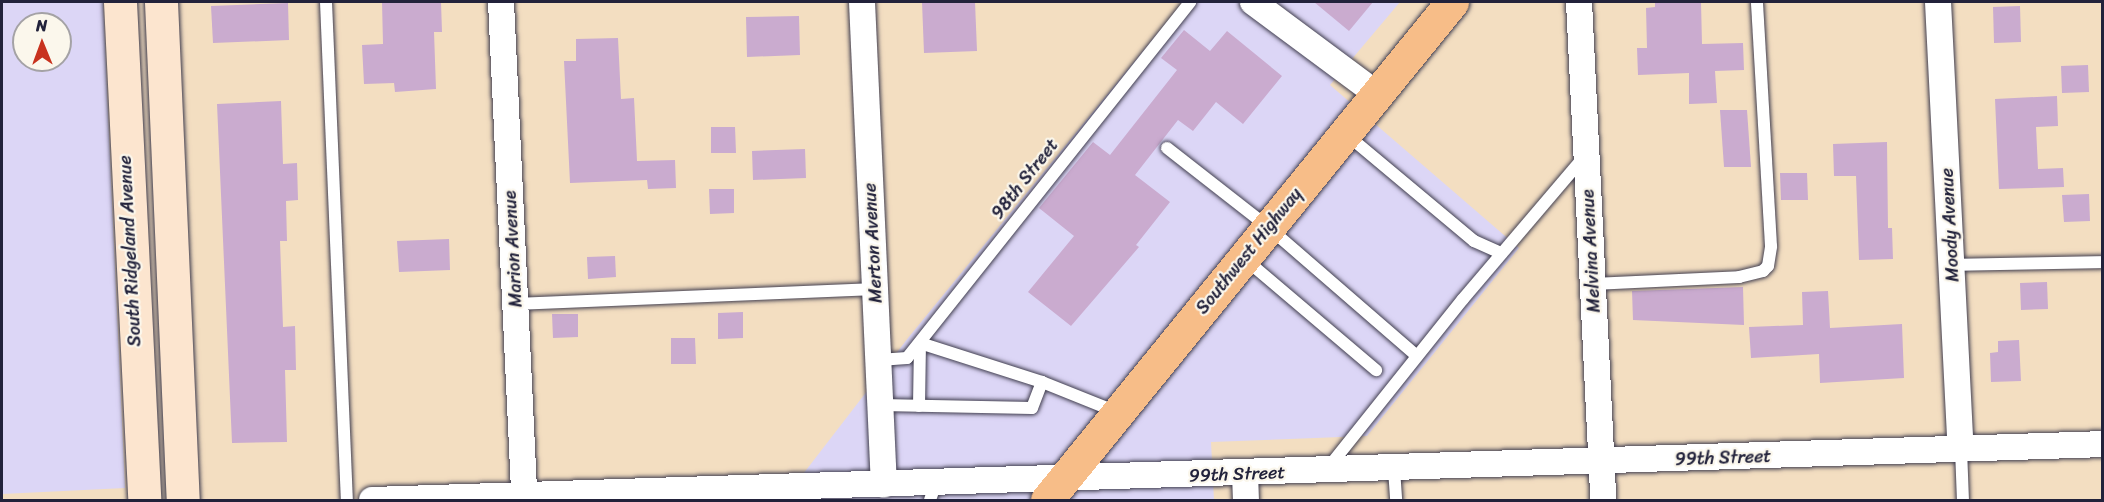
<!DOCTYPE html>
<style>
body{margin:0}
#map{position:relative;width:2104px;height:502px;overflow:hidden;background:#f3dec1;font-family:Sriracha,sans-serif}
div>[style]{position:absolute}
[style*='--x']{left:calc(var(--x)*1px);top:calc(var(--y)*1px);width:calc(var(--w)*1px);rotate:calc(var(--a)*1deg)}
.built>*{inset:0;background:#dcd6f6}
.building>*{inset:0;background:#caabcf}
.roads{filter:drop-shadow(0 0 2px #413e4f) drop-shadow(0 0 2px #413e4f)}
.lane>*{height:12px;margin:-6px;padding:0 6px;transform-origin:6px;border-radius:6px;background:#fff}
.street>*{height:26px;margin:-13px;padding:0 13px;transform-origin:13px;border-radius:13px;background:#fff}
.secondary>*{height:33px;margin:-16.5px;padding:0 16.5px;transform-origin:16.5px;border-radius:16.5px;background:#fce5cf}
.primary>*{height:33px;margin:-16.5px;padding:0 16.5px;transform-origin:16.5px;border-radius:16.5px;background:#f7bd88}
span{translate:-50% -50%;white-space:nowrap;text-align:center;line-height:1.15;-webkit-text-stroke:4.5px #fbf7ec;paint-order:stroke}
.street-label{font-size:18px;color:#22223b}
.frame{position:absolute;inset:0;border:3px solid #22223b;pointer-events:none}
.north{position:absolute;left:12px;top:12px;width:60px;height:60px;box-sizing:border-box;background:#fbf7ec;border:2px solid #a4a2a5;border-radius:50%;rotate:359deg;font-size:16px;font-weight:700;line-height:24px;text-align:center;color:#22223b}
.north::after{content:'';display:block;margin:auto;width:21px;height:27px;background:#c8321e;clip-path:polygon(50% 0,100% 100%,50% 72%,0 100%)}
</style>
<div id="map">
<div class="built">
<div style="clip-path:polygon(evenodd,2px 2px,103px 2px,125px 488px,2px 494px,2px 2px,24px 24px,60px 24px,60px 60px,24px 60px,24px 24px)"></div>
<div style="clip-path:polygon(1183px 2px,1400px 2px,1330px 85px,1519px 248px,1367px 436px,1211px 442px,1214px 500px,783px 500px,908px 338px)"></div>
</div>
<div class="building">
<div style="clip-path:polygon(382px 2px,441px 2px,442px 32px,434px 32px,436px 89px,395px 92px,394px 83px,364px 84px,362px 45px,383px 44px)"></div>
<div style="clip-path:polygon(922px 2px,975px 2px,977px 51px,924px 53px)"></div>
<div style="clip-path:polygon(1314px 2px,1373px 2px,1349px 31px)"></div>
<div style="clip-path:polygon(1655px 2px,1701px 2px,1702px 44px,1743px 43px,1744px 70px,1715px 71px,1717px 103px,1689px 104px,1689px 73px,1638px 75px,1637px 48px,1647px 48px,1646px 8px,1655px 7px)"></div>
<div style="clip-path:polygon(288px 3px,289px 40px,213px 43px,211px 6px)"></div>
<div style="clip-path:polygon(2020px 6px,2021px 42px,1994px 43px,1993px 7px)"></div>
<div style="clip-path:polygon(799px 16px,800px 55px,747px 57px,746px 17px)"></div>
<div style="clip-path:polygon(1184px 30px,1210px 51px,1227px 31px,1282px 76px,1243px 124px,1216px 102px,1193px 131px,1178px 120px,1135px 175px,1170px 202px,1136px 245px,1139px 247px,1071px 326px,1028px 292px,1074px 236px,1039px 208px,1093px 142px,1110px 155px,1177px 70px,1161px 58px)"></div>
<div style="clip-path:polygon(618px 38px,621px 99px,634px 98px,637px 161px,675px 160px,676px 188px,648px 189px,647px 180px,570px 183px,564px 61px,576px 61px,576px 39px)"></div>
<div style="clip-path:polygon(2088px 65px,2089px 92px,2062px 93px,2061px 66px)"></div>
<div style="clip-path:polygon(2057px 96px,2058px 126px,2036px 127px,2038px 169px,2063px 168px,2064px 187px,1999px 189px,1995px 99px)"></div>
<div style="clip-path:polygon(281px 101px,283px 164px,297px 163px,298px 200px,286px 201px,287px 241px,280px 241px,283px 327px,295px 326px,296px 370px,285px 370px,287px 442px,232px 443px,217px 104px)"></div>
<div style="clip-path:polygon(1720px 110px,1747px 110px,1751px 167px,1724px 167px)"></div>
<div style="clip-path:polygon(711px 127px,735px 127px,736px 153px,711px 153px)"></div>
<div style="clip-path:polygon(1887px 142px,1888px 228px,1892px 228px,1893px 259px,1859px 260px,1856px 176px,1834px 176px,1833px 144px)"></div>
<div style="clip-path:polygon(805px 149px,806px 178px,753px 180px,752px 151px)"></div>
<div style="clip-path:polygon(1780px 173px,1807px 173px,1808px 200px,1781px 200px)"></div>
<div style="clip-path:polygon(709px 189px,734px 189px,734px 213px,710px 214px)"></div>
<div style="clip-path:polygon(2089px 194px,2090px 221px,2064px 222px,2062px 195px)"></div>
<div style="clip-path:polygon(449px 239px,450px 270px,399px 272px,397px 241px)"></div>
<div style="clip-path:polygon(615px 256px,616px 277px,588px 279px,587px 257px)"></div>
<div style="clip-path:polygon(2047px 282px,2048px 309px,2021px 310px,2020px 283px)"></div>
<div style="clip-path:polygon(1743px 287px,1744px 325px,1633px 320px,1632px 291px)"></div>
<div style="clip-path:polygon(1828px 291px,1830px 328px,1902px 324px,1904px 378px,1820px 383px,1819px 354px,1751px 358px,1749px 327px,1803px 325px,1802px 292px)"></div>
<div style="clip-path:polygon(743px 312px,743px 338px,718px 339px,718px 313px)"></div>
<div style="clip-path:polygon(552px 314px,578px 314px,578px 337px,553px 338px)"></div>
<div style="clip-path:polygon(671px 338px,695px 338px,696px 364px,671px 364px)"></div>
<div style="clip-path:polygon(2019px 340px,2021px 381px,1991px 382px,1990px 353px,1998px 352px,1998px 341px)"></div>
</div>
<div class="roads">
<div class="lane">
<div style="--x:326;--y:2;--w:498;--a:87.6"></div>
<div style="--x:1346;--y:134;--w:167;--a:39.9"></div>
<div style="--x:1474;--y:241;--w:30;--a:24"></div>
<div style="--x:1167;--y:148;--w:128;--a:38"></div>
<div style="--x:1268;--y:227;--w:197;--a:40.9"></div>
<div style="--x:1245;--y:259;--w:172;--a:40.3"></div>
<div style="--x:1952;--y:265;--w:150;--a:-1.1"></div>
<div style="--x:1593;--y:284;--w:146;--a:-2.7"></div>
<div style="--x:1739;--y:277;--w:25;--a:-14"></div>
<div style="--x:1763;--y:271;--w:7;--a:-45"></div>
<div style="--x:1768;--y:266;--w:20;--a:-81"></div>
<div style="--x:1771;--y:246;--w:244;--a:-93.3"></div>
<div style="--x:515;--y:304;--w:361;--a:-2.4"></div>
<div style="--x:879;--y:360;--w:28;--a:-4"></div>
<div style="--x:907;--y:358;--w:455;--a:-51.5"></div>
<div style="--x:881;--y:405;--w:151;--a:1.1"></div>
<div style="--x:1032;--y:408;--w:28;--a:-69"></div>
<div style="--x:919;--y:406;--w:63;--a:-89.1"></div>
<div style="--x:920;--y:343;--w:128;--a:17.7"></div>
<div style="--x:1042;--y:382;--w:81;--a:21.8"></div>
<div style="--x:1961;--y:449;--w:51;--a:87.8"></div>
<div style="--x:1328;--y:468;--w:216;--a:-51.4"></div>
<div style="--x:1463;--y:299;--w:187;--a:-49.6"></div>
<div style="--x:1394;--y:469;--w:31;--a:86"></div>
<div style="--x:930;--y:500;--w:18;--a:-71"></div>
</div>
<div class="street">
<div style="--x:501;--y:2;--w:495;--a:87.3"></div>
<div style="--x:862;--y:2;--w:483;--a:87.4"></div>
<div style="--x:1253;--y:2;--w:154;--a:36.6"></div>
<div style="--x:1579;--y:2;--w:499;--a:87.2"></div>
<div style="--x:1938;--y:2;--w:448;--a:87.1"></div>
<div style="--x:1245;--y:473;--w:27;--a:88"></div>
<div style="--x:372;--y:500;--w:1731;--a:-1.85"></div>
</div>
<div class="secondary">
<div style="--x:120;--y:2;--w:499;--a:87.2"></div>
<div style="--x:161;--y:2;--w:498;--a:87.5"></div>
</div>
<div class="primary">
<div style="--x:1047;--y:500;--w:642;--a:-50.88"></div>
</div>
</div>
<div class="street-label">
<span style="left:1025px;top:179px;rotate:-52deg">98th Street</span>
<span style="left:1950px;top:225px;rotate:-93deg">Moody Avenue</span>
<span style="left:873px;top:243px;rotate:-93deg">Merton Avenue</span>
<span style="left:513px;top:249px;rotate:-93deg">Marion Avenue</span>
<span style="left:130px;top:251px;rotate:-93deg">South Ridgeland Avenue</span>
<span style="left:1249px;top:251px;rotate:-51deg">Southwest Highway</span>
<span style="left:1591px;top:251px;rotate:-93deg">Melvina Avenue</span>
<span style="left:1723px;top:458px;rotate:-2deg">99th Street</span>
<span style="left:1237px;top:474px;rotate:-2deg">99th Street</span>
</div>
<div class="frame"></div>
<div class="north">N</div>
</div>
